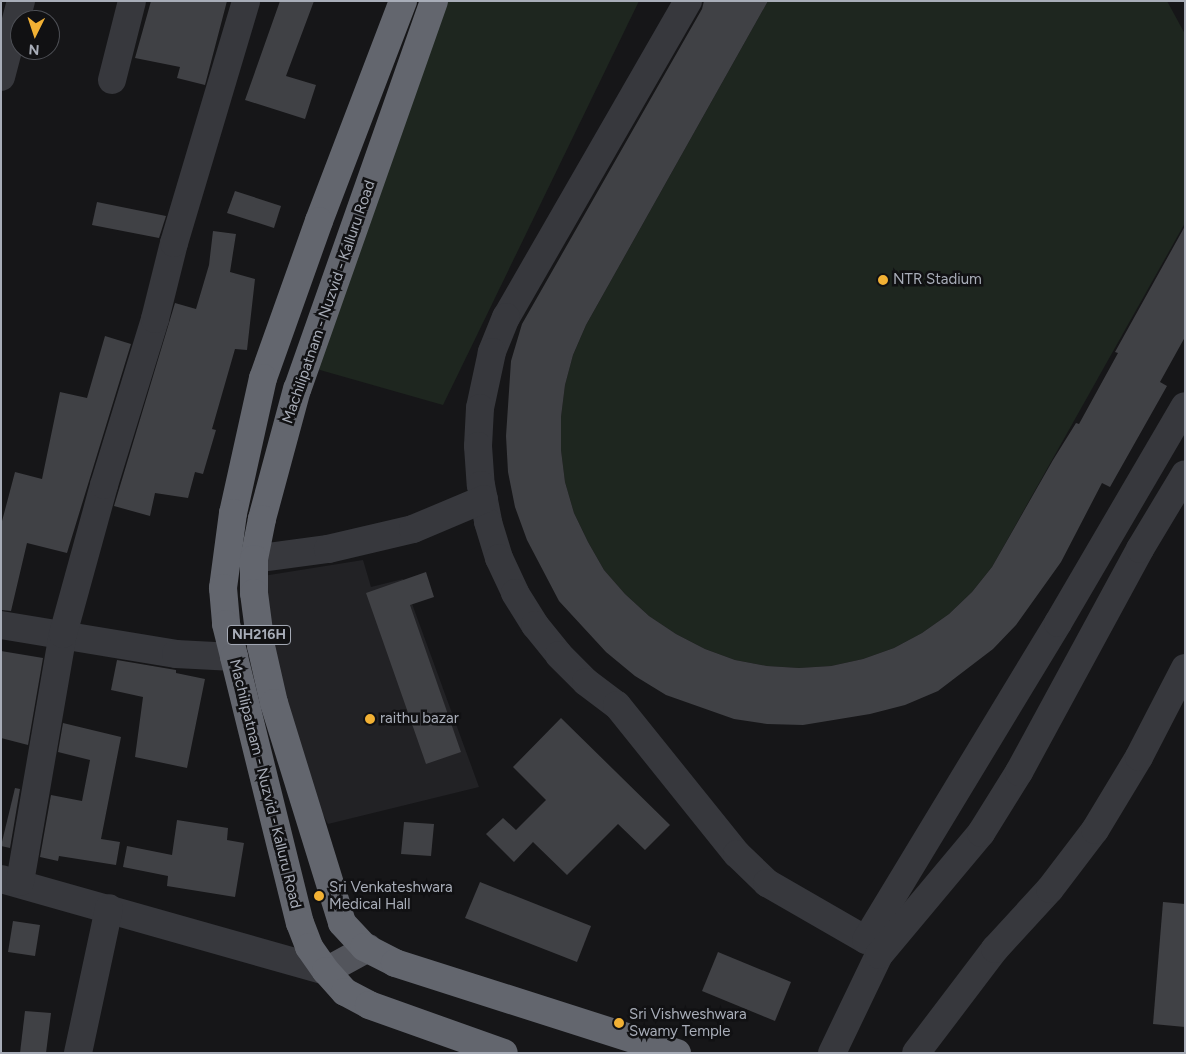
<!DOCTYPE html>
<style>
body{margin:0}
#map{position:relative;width:1186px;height:1054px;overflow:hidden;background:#161618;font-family:Figtree,sans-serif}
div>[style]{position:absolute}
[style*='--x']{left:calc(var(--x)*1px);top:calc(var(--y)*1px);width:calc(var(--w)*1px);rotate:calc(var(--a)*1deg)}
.built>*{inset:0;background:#222225}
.green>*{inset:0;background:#1e261f}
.building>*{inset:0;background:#404145}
.minor>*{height:28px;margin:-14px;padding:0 14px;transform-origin:14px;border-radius:14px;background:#37383d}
.major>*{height:28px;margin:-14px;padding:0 14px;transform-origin:14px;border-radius:14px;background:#53555c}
.highway>*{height:28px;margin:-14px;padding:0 14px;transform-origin:14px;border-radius:14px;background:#63666e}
.dots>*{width:14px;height:14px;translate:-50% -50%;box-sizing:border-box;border:2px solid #111113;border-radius:50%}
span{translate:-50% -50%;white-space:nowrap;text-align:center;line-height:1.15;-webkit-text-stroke:5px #111113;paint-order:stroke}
.shield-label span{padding:1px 4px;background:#111113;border:1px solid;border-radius:4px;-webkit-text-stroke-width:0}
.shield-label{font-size:14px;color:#a8adb8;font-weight:700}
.poi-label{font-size:15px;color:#a8adb8}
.left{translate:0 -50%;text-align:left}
.street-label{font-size:15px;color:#a8adb8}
.frame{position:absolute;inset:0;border:2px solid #a8adb8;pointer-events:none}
.north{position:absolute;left:10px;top:10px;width:50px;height:50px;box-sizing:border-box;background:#111113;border:1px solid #4d4f55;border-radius:50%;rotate:184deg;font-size:14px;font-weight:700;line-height:20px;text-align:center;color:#a8adb8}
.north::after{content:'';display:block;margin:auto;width:18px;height:22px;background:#f2b134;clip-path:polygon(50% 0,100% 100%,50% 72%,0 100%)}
</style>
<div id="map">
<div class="built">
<div style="clip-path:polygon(363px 560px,371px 587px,403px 579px,479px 787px,328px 824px,302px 776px,271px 663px,263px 576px)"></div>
</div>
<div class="green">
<div style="clip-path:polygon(446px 1px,639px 1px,443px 405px,313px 368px)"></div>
<div style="clip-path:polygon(768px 1px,1167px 1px,1185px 34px,1185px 223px,992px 567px,972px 592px,949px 614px,922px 633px,894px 648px,863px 659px,831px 666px,799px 668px,767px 666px,735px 660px,705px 649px,676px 634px,649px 616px,625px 594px,604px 570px,588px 542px,574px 513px,565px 482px,561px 450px,561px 417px,565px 385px,573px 355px,586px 325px)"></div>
</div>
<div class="building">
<div style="clip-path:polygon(151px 1px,227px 1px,205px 85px,177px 78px,180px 67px,135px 58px)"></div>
<div style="clip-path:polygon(280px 1px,314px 1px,286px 76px,316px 85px,305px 119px,245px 100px)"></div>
<div style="clip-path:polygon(704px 1px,768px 1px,586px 325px,573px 355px,565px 385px,561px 417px,561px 450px,565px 482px,574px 513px,588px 542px,604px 570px,625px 594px,649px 616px,676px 634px,705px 649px,735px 660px,767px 666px,799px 668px,831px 666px,863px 659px,894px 648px,922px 633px,949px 614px,972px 592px,992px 567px,1053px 460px,1076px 423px,1079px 424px,1118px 353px,1115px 352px,1185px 226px,1185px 337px,1160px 382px,1167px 386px,1110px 487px,1102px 483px,1061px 562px,1016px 625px,993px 649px,938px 691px,905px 705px,870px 714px,803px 725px,767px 724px,734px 719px,666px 695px,635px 676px,606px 652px,559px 601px,527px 540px,515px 507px,508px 472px,506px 436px,511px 361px,522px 324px,702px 9px)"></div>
<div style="clip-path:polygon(235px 191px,281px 206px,274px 228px,227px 213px)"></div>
<div style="clip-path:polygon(97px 202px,166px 216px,159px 238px,92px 225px)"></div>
<div style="clip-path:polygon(213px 231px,236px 234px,230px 272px,255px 279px,247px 350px,235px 349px,212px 429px,216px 430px,203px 474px,195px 472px,188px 498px,155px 493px,150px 516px,114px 506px,175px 303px,196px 309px,209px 265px)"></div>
<div style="clip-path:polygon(105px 336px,131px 344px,67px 553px,27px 543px,11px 611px,1px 610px,1px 525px,15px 472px,42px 479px,60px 392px,87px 398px)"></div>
<div style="clip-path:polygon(426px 572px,434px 597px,410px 605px,461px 752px,426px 764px,366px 593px)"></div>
<div style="clip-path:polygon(1px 651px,43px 658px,28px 745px,1px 738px)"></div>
<div style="clip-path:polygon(117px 660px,176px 670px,176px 673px,205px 679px,187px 768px,135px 757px,143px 697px,111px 690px)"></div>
<div style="clip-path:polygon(561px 718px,670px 825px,645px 850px,618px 824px,567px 875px,533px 842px,514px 862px,486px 834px,503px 818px,516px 830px,546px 800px,513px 767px)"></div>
<div style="clip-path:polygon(63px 723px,121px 737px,101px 839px,120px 842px,116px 865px,59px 856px,58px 861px,40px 857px,51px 795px,82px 801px,90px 760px,58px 752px)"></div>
<div style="clip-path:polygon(15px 788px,20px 789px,10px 848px,1px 846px)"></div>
<div style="clip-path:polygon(177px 820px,228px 828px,227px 840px,244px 843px,235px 897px,167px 886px,168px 876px,123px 867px,127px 846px,172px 855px)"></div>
<div style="clip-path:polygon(404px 822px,434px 824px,431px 856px,401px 854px)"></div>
<div style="clip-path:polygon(480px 882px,591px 926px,577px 962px,465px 918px)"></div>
<div style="clip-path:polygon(1163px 902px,1185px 904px,1185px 1027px,1153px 1024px)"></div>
<div style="clip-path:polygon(13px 921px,40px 925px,35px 956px,8px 952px)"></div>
<div style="clip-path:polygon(718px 952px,791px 982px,775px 1021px,702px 991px)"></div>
<div style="clip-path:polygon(25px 1011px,51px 1013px,46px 1053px,20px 1053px)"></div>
</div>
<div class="minor">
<div style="--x:688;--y:1;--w:365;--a:119.9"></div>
<div style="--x:506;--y:317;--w:38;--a:112"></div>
<div style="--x:492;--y:352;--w:57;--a:102.1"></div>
<div style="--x:480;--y:408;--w:38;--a:93"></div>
<div style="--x:478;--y:446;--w:39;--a:86"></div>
<div style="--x:481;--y:485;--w:38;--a:79"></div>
<div style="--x:488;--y:522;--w:38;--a:73"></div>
<div style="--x:499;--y:558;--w:38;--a:65"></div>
<div style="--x:515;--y:593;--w:38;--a:58"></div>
<div style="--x:535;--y:625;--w:38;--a:51"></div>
<div style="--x:559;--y:655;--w:38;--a:45"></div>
<div style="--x:586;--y:682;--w:39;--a:37"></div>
<div style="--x:617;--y:705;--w:191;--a:51.2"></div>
<div style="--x:737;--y:854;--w:42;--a:44"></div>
<div style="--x:767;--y:883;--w:114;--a:29.9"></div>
<div style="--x:866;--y:940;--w:371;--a:-58.8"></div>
<div style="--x:1058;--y:623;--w:251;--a:-59.7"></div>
<div style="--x:1;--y:77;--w:79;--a:-75.3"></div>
<div style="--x:112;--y:80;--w:81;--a:-75.8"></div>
<div style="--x:254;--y:559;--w:75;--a:-7.7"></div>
<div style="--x:328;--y:549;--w:87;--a:-13.2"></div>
<div style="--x:413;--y:529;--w:77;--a:-22.9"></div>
<div style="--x:1;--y:625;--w:177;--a:9.4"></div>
<div style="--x:176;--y:654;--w:58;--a:3"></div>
<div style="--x:1;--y:879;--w:338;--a:15.8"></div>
<div style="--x:20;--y:882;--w:252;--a:-80.2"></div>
<div style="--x:63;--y:634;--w:155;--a:-74.6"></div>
<div style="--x:104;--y:485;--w:174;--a:-72.9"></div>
<div style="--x:155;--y:319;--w:78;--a:-76"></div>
<div style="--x:174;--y:243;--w:252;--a:-73.4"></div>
<div style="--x:78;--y:1053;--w:148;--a:-77.9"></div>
<div style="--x:832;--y:1053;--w:109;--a:-64.4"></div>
<div style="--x:879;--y:955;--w:159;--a:-50.1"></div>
<div style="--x:981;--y:833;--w:72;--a:-58.1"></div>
<div style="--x:1019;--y:772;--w:254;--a:-61.5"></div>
<div style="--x:1140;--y:549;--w:87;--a:-59"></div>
<div style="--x:916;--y:1053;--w:131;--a:-52.8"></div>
<div style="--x:995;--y:949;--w:81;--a:-47.5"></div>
<div style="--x:1050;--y:889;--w:74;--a:-52.7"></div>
<div style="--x:1095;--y:830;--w:85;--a:-58.9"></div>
<div style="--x:1139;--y:757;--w:100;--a:-62.7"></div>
</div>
<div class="major">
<div style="--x:326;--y:971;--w:48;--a:-28.7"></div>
</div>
<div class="highway">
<div style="--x:403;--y:1;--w:235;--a:110.9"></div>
<div style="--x:319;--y:221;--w:167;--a:109.6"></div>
<div style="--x:263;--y:378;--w:138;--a:102.5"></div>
<div style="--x:233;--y:513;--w:76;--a:97.6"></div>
<div style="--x:223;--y:588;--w:36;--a:85"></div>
<div style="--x:226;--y:624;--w:34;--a:76"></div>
<div style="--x:234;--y:657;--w:274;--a:76.1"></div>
<div style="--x:300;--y:923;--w:26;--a:69"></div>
<div style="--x:309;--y:947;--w:29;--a:55"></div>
<div style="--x:326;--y:971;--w:28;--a:48"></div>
<div style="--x:345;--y:992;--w:27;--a:28"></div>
<div style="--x:369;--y:1005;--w:143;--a:19.6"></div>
<div style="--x:434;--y:1;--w:411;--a:109.4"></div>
<div style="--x:297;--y:389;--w:135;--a:105.1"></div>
<div style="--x:262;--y:519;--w:41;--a:101.3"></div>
<div style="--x:254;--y:559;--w:34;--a:90"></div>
<div style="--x:254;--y:593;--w:53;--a:82.5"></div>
<div style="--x:261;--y:646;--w:58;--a:77.2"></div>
<div style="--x:274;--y:703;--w:230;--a:72.8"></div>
<div style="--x:342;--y:923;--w:33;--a:47"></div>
<div style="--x:364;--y:947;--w:35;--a:27"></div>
<div style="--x:395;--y:963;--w:296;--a:17.7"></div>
</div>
<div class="dots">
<div style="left:883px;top:280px;background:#f2b134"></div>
<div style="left:370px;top:719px;background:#f2b134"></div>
<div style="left:319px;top:896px;background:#f2b134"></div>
<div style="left:619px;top:1023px;background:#f2b134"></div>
</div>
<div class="shield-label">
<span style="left:259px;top:635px">NH216H</span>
</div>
<div class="poi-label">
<span class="left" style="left:893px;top:280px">NTR Stadium</span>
<span class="left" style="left:380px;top:719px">raithu bazar</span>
<span class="left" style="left:329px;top:896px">Sri Venkateshwara<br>Medical Hall</span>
<span class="left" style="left:629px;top:1023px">Sri Vishweshwara<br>Swamy Temple</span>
</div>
<div class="street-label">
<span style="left:329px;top:302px;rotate:-71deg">Machilipatnam - Nuzvid - Kalluru Road</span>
<span style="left:265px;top:784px;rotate:76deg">Machilipatnam - Nuzvid - Kalluru Road</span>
</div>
<div class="frame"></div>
<div class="north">N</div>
</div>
